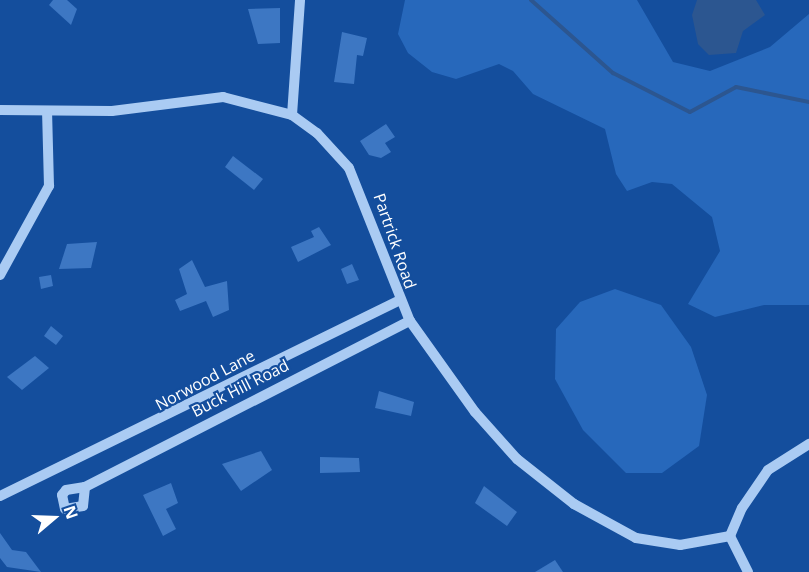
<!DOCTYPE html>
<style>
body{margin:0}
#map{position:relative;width:809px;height:572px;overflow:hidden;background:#144e9d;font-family:"Open Sans",sans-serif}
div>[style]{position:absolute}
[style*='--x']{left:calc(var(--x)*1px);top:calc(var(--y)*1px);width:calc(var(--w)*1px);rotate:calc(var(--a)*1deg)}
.green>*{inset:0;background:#2768bb}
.water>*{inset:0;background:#2c5690}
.stream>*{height:4px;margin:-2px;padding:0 2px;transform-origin:2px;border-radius:2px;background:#2c5690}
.building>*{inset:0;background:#3d77c3}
.minor>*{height:10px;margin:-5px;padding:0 5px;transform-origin:5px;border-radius:5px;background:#aacbf3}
span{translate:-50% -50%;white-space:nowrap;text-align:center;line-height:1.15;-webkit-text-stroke:4.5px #144e9d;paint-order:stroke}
.street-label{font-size:16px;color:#fff}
.north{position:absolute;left:24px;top:488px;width:60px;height:60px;-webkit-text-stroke:4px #144e9d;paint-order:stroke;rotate:71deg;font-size:16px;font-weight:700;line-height:24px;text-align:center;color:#fff}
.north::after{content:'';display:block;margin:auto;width:21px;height:27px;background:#fff;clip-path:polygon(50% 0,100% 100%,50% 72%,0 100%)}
</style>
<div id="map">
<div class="green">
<div style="clip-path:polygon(405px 0,637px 0,673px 62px,710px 71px,770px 47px,809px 14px,809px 305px,764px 305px,715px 317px,688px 304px,720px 251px,712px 217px,672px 184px,652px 182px,627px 191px,616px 174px,605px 129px,533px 94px,513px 71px,499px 64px,456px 79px,432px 72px,408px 53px,398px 34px)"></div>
<div style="clip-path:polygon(615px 289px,661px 305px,691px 347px,707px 395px,699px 446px,662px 473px,626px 473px,583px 430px,555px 379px,556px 329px,580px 302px)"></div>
</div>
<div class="water">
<div style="clip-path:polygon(697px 0,756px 0,765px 15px,743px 31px,736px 53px,709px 55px,698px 44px,692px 15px)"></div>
</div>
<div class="stream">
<div style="--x:531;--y:0;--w:110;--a:41.7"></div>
<div style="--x:613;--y:73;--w:86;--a:26.9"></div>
<div style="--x:690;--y:112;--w:52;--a:-28.5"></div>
<div style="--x:736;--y:87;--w:75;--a:11.6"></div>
</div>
<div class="building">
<div style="clip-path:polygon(53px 0,67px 0,77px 9px,71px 25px,49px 5px)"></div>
<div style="clip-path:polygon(280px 8px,280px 43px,258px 44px,248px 9px)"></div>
<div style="clip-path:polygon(342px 32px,367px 38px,363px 56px,357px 55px,354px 84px,334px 82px)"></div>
<div style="clip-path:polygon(386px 124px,395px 137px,385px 143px,391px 152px,381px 158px,369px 155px,360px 141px)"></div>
<div style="clip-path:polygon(233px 156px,263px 179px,254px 190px,225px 167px)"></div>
<div style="clip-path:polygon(319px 227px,331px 245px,298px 262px,291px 247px,314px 237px,311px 231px)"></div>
<div style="clip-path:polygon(97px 242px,91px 268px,59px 269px,67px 244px)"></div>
<div style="clip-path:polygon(192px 260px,205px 287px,227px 281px,229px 310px,213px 317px,206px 301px,180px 311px,175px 300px,187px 294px,179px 269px)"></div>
<div style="clip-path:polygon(352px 264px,359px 280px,347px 284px,341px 269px)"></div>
<div style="clip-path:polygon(51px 275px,53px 286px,41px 289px,39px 277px)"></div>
<div style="clip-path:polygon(51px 326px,63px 336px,56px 345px,44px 336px)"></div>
<div style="clip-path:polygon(35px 356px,49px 368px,22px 390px,7px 377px)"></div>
<div style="clip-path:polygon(379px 391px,414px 402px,411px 416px,375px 408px)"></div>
<div style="clip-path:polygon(261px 451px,272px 470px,241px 491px,222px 464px)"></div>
<div style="clip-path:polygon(320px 457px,359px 458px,360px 472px,320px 473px)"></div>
<div style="clip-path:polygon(171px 483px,178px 503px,166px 509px,176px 529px,163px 536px,143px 495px)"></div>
<div style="clip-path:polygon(484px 486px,517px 512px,507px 526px,475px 503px)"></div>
<div style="clip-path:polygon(0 533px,12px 550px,26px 552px,41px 572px,7px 567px,0 558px)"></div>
<div style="clip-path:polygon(555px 560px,563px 572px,535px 572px)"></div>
</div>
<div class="minor">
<div style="--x:0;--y:110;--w:112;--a:0.5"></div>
<div style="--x:112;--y:111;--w:112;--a:-7.2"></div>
<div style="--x:223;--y:97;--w:71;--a:14.6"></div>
<div style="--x:292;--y:115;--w:31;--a:36"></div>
<div style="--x:317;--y:133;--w:47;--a:47.6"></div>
<div style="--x:349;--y:168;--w:165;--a:68.3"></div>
<div style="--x:410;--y:321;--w:112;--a:54.5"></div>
<div style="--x:475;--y:412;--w:63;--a:48.2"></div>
<div style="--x:517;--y:459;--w:73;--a:38.3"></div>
<div style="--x:574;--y:504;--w:71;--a:28.7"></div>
<div style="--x:636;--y:538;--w:45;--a:9"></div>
<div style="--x:680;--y:545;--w:51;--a:-10.2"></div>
<div style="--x:292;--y:115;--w:115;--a:-86"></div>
<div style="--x:0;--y:275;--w:102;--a:-61.2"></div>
<div style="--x:49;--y:186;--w:75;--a:-91.5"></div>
<div style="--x:85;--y:487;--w:19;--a:96"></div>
<div style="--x:83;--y:506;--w:18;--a:171"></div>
<div style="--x:65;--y:509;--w:14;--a:-102"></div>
<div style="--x:62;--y:495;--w:6;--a:-51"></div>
<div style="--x:66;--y:490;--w:19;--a:-9"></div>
<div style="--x:85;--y:487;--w:365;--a:-27.1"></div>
<div style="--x:0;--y:496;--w:445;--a:-26.1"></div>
<div style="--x:748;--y:572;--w:40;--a:-116.6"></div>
<div style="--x:730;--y:536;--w:30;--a:-67"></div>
<div style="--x:742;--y:508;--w:46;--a:-55.6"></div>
<div style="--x:768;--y:470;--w:49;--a:-32.4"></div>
</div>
<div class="street-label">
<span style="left:395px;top:241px;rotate:71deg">Partrick Road</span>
<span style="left:205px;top:380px;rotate:-28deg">Norwood Lane</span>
<span style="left:240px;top:388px;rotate:-27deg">Buck Hill Road</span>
</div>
<div class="north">N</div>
</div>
